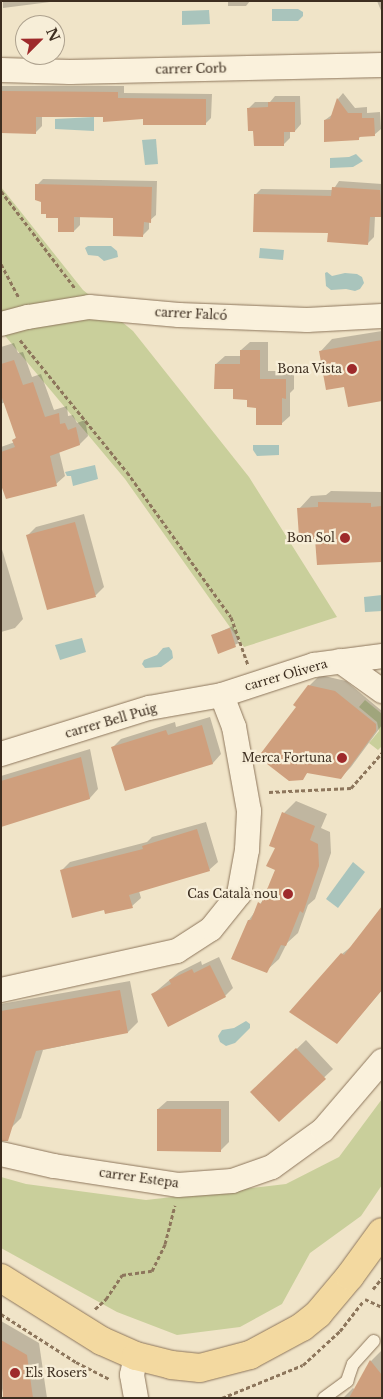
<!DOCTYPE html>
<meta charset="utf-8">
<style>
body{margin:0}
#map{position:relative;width:383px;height:1399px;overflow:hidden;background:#f0e4c8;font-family:"Libre Baskerville",serif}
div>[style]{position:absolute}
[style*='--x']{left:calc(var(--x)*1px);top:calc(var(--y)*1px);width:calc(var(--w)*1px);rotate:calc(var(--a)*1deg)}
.green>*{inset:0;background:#c9cf9b}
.water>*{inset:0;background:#a9c4bc}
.shadow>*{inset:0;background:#0003}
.building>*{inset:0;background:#cf9f7d}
.path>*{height:3px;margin-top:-1.5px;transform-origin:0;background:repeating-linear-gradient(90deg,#8d765c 0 4px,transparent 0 6.5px)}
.roads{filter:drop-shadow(0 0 1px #8d765c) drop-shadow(0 0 1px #8d765c)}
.service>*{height:12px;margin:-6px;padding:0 6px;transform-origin:6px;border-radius:6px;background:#faf1dc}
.minor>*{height:24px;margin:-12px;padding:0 12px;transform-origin:12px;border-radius:12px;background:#faf1dc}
.primary>*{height:28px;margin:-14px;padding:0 14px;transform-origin:14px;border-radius:14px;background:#f3d9a0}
.dots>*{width:14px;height:14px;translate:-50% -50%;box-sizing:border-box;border:2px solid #f7eed8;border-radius:50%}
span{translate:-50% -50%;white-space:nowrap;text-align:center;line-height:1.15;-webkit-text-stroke:4.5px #f7eed8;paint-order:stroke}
.street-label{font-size:12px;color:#3d2e20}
.poi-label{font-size:12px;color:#3d2e20}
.right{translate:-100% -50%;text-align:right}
.left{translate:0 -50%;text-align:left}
.frame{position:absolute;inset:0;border:2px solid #3d2e20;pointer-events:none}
.north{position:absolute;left:15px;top:15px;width:50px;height:50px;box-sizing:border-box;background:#f7eed8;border:1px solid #ada18e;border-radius:50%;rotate:67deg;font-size:14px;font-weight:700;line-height:20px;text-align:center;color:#3d2e20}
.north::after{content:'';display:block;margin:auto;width:18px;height:22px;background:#9e2a2b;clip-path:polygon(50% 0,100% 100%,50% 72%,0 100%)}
</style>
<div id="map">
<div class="green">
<div style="clip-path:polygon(1px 187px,83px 290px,133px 331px,249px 477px,337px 617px,244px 647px,125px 479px,1px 331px)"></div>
<div style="clip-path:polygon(365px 700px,382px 714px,382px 746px,378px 750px,369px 743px,379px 731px,377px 722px,359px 707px)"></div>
<div style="clip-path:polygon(382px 1099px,382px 1185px,361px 1216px,310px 1253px,282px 1304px,240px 1327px,177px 1335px,117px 1312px,1px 1248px,1px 1177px,26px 1184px,146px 1200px,286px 1184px,339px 1157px)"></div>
</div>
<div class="water">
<div style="clip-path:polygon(272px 9px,298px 9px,303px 12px,303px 16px,298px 21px,272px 21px)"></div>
<div style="clip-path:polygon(209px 10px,210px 24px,182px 25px,182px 11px)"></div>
<div style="clip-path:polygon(94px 117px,94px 131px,55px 129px,55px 119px)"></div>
<div style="clip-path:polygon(156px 139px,158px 164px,145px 165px,142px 140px)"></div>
<div style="clip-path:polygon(356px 154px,363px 161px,353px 167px,330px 168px,330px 158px,349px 157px)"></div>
<div style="clip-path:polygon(88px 246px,111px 246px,117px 251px,118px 257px,104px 261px,98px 256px,88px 255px,85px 248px)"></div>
<div style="clip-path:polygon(260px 248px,284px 250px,283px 260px,259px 258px)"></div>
<div style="clip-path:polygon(327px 272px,332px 276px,345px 273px,357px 274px,362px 277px,364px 283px,360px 289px,355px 291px,346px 289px,331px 290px,326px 286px,325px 273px)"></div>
<div style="clip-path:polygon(253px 445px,279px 445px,279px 455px,257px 456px,253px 450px)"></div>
<div style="clip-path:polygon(95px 465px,98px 479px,73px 486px,71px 476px,67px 476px,65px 472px)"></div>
<div style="clip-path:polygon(382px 595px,382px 611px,365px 612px,364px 597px)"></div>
<div style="clip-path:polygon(82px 638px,86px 652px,60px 660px,55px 645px)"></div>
<div style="clip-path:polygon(169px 647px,172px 651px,173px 658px,168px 662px,161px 667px,145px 668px,142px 664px,144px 660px,157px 655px,163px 648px)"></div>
<div style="clip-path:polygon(353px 862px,365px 872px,338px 908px,326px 899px)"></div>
<div style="clip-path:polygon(246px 1021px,250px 1024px,250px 1028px,235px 1043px,226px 1046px,220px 1042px,218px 1036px,222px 1030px,234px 1028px)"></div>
</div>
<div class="shadow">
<div style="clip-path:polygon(3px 1px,58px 1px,3px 8px)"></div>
<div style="clip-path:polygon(228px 1px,250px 1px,246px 6px,228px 6px)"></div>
<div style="clip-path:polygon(377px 1px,382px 1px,382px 13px)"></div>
<div style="clip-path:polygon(1px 86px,124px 86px,124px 93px,212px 94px,211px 118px,205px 124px,145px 117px,42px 116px,42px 126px,36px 132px,1px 132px)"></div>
<div style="clip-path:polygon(343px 93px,355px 108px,367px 107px,367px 113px,380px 112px,381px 129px,374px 135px,362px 135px,358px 139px,325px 120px,333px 114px,338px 99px)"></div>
<div style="clip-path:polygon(275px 96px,300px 96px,301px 124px,295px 131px,290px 131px,290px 138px,284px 144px,254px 130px,249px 108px,255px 102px,270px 102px)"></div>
<div style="clip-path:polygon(43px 179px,157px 181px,156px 215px,149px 221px,149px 229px,143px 235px,115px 217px,80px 216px,80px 225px,74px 231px,42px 201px,37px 185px)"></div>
<div style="clip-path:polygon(339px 181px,382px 184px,382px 216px,375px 216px,374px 237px,368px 243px,329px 232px,255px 195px,261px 189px,333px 190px)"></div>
<div style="clip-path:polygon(382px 331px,382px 400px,320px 352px,332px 339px)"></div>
<div style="clip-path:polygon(250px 342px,268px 342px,268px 371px,294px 371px,294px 389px,290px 393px,290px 416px,281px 424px,234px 388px,216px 364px,225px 356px,241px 356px,241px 350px)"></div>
<div style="clip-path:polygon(14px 343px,18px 353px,23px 352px,32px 377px,41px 374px,54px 410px,67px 406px,68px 416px,73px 415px,77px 423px,85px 420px,88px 436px,80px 444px,59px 451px,65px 476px,56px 484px,1px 481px,1px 447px,15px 442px,14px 440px,17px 436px,5px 402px,1px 404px,1px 347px)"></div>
<div style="clip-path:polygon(331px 491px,382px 492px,382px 561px,316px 538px,299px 509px,311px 496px,326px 495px)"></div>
<div style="clip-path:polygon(84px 514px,104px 587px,96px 595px,48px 609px,27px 536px,36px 527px)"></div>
<div style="clip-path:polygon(1px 546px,23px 619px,15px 628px,1px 632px)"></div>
<div style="clip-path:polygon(233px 626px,239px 643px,219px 652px,213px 635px)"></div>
<div style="clip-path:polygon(320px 675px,346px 681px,382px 711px,382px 725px,351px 767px,340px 778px,308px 772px,302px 778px,309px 686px)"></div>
<div style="clip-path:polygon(210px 717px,221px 754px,213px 763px,126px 790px,113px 747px,121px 739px,175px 722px,176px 727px)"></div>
<div style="clip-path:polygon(90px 749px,98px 789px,90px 798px,1px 826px,1px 776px)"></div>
<div style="clip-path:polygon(296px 801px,327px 814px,321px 828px,330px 832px,331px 853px,315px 899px,308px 905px,298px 933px,287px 943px,279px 959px,266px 971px,249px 920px,265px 897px,276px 869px,276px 847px,284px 813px)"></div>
<div style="clip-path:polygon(206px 822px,218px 862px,209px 870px,139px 891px,141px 898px,132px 906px,105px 908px,62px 870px,70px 862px,147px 842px,152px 837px)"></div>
<div style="clip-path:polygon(382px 908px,382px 990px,337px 1043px,342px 954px,352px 946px)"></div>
<div style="clip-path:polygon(219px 957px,233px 988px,225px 996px,153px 994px,179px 972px,201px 961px,202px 965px)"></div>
<div style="clip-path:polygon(130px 981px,138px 1022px,128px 1032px,43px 1050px,21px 1118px,11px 1128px,1px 1125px,1px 1004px)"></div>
<div style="clip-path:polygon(306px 1040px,333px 1069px,279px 1120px,252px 1092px)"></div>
<div style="clip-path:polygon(167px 1101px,229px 1101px,229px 1142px,220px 1151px,158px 1109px)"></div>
<div style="clip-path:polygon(1px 1321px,39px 1343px,47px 1398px,4px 1397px,1px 1384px)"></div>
<div style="clip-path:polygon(382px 1350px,382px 1398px,343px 1398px,353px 1388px,355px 1390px,371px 1361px)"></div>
</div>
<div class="building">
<div style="clip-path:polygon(1px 91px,118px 92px,118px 98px,206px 99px,206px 125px,143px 125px,143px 119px,103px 122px,103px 117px,36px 117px,36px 134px,1px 133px)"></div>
<div style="clip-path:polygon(337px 98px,348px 113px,362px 113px,362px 118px,374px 118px,375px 136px,359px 137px,359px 140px,324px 142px,324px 120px,330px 119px)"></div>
<div style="clip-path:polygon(268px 102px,295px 102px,295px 132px,284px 132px,284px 146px,254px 146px,253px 131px,248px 131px,247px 108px,268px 107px)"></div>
<div style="clip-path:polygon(35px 184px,152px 187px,151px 223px,144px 222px,143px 237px,113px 236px,113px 218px,74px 217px,74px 232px,58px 232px,58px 218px,46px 218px,46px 214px,41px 214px,41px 202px,35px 200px)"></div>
<div style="clip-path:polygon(332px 187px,380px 190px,382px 217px,370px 217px,368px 245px,327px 242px,328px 233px,253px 232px,254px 194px,331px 196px)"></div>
<div style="clip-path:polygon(382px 340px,382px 401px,348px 407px,344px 387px,326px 390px,319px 351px)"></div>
<div style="clip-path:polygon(240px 350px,260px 350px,260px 379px,286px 379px,286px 399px,282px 398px,282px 425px,256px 425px,256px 408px,247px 407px,247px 400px,233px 399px,233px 389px,214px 389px,215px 364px,240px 364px)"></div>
<div style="clip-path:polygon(14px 360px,23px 385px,33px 382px,45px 417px,59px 413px,60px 424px,65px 423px,68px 430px,76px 427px,80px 445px,50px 456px,57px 486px,6px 499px,1px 485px,1px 452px,15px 447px,12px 440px,16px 438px,1px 395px,1px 364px)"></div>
<div style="clip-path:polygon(318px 502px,371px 503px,371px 507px,382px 506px,382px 562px,317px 565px,315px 539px,308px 540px,307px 536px,299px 537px,297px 508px,318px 507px)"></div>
<div style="clip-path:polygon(75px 522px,96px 597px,47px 610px,26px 535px)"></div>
<div style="clip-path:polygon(230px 628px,236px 647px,218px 654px,211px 635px)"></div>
<div style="clip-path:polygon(308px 685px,335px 691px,376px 724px,376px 731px,341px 779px,307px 773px,303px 780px,289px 781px,258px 757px,296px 707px,293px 705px)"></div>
<div style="clip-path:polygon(202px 725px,213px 764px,125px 791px,111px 747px,166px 730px,168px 735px)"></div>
<div style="clip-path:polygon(81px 757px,90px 799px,1px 827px,1px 781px)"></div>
<div style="clip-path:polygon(282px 812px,315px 826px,310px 840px,318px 844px,319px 866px,303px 913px,300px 911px,286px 946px,281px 945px,267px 973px,231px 959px,248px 920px,251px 920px,258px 902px,261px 904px,275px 870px,266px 866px,275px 848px,269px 846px)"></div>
<div style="clip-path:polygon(197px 829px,210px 871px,129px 895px,133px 908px,105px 914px,104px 910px,72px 918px,60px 870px,143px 849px,142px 846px)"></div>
<div style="clip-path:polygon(382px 906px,382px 990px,337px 1044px,289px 1012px,341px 953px,344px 955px)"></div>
<div style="clip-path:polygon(210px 965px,226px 997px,168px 1027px,151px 994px,171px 984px,169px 980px,192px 969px,194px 973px)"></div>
<div style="clip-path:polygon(120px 990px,128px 1033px,36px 1051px,8px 1141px,1px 1141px,1px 1011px)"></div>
<div style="clip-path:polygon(296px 1048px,326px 1079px,279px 1122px,250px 1092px)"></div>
<div style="clip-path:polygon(157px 1109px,221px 1109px,221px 1152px,157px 1151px)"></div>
<div style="clip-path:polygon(1px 1340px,27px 1355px,33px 1398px,3px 1398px)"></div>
<div style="clip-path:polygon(370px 1360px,382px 1375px,382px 1398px,349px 1398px)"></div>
</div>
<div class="path">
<div style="--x:1;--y:191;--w:122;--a:52.7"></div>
<div style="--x:1;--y:264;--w:38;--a:62"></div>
<div style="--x:20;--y:340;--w:170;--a:51"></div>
<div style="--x:127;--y:472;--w:178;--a:54.4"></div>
<div style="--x:231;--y:617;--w:51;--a:70.5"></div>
<div style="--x:269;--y:792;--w:82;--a:-2.8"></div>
<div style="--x:351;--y:788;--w:47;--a:-48.5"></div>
<div style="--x:373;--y:1289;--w:14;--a:-51"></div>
<div style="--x:365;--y:1299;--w:19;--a:25"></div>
<div style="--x:95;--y:1309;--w:15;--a:-42"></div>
<div style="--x:106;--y:1299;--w:29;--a:-56"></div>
<div style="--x:122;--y:1275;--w:30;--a:-8"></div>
<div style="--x:152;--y:1271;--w:30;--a:-64"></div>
<div style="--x:165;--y:1244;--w:40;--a:-75.6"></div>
<div style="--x:1;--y:1314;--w:89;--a:32.6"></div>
<div style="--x:76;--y:1362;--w:38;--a:27"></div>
<div style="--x:222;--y:1398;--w:87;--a:-22.2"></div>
<div style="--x:303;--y:1365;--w:50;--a:-42.6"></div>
<div style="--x:340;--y:1331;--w:39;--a:-52"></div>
</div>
<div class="roads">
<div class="service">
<div style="--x:324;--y:1398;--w:29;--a:-36"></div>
<div style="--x:347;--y:1381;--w:18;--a:-71"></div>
<div style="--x:353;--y:1364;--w:31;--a:-48"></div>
</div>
<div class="minor">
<div style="--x:1;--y:70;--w:69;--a:1.7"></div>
<div style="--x:70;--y:72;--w:312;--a:-1.3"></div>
<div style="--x:1;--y:324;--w:28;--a:-15"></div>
<div style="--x:28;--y:317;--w:62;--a:-9.3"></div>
<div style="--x:89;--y:307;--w:90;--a:5.1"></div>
<div style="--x:179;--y:315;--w:128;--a:2.2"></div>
<div style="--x:307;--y:320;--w:75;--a:-3.1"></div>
<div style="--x:340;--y:661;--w:52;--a:35.5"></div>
<div style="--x:1;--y:754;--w:155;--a:-17.3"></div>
<div style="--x:149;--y:708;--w:74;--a:-10.1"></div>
<div style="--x:222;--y:695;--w:97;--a:-18.1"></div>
<div style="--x:314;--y:665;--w:69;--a:-7.5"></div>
<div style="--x:1;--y:990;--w:180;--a:-12.5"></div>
<div style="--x:177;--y:951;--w:40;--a:-32.9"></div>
<div style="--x:211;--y:929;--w:45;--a:-51.3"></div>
<div style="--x:239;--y:894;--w:45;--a:-79.7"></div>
<div style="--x:247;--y:850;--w:39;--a:-87"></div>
<div style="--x:249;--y:811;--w:85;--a:-100.1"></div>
<div style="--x:234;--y:727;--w:34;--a:-111"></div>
<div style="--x:1;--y:1154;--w:54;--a:12.8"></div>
<div style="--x:54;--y:1166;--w:125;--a:8.7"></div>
<div style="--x:178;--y:1185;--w:54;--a:-4.2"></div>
<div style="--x:232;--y:1181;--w:42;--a:-19.3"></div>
<div style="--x:272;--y:1167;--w:63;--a:-36"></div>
<div style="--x:323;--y:1130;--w:91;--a:-49.5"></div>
<div style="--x:136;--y:1356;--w:19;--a:102"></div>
<div style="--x:132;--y:1375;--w:23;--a:80"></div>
</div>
<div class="primary">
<div style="--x:1;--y:1278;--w:119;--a:32"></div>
<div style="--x:102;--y:1341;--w:37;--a:24"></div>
<div style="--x:136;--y:1356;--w:36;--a:14"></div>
<div style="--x:171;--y:1365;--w:29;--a:6"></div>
<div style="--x:200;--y:1368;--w:52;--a:-14.6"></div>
<div style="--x:250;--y:1355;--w:59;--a:-28.3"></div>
<div style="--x:302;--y:1327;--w:21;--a:-39"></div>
<div style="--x:318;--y:1314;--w:50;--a:-49.9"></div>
<div style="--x:350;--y:1276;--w:54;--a:-54"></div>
</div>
</div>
<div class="dots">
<div style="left:352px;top:369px;background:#9e2a2b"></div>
<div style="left:345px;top:538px;background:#9e2a2b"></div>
<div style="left:342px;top:758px;background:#9e2a2b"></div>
<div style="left:288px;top:894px;background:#9e2a2b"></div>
<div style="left:15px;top:1373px;background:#9e2a2b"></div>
</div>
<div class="street-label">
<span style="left:191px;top:69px;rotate:-1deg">carrer Corb</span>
<span style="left:191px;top:314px;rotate:3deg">carrer Falcó</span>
<span style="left:286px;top:675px;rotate:-16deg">carrer Olivera</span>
<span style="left:111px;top:721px;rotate:-16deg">carrer Bell Puig</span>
<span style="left:139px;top:1178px;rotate:8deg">carrer Estepa</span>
</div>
<div class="poi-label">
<span class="right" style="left:342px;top:369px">Bona Vista</span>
<span class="right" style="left:335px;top:538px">Bon Sol</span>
<span class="right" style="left:332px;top:758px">Merca Fortuna</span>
<span class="right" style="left:278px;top:894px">Cas Català nou</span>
<span class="left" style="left:25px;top:1373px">Els Rosers</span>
</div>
<div class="frame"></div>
<div class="north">N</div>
</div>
